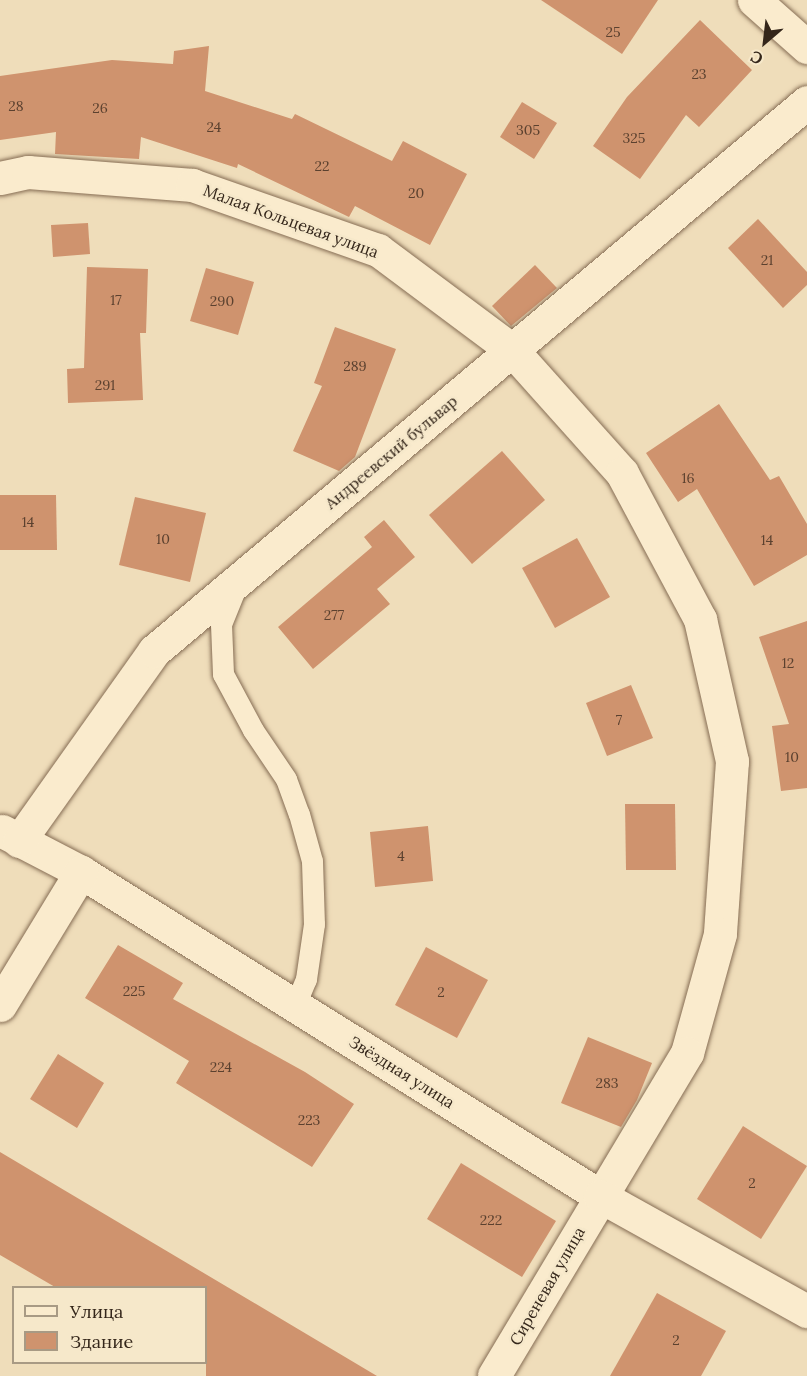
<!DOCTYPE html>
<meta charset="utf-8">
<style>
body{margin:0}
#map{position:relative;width:807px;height:1376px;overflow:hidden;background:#efddba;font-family:Lora,serif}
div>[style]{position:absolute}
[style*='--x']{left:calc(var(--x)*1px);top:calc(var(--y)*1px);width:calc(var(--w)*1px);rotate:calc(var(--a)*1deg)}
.building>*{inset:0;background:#cf936e}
.roads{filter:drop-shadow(0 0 2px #866d54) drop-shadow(0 0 2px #866d54)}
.service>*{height:21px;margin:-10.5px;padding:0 10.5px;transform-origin:10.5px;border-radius:10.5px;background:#faebcd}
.minor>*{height:33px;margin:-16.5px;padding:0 16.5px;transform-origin:16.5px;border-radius:16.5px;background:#faebcd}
span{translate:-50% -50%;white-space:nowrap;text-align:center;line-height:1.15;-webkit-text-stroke:5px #f6e8ca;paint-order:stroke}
.number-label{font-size:14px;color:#5b412f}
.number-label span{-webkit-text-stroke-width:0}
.street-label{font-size:16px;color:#34261a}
.legend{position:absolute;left:12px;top:1286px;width:195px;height:78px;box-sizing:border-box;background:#f6e8ca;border:2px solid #a89a84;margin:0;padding:8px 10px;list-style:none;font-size:18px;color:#34261a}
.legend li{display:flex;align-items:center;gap:12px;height:30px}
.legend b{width:30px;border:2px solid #a89a84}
.north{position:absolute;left:735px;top:12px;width:60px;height:60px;-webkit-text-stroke:4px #f6e8ca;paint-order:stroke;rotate:208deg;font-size:16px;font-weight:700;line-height:24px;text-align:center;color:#34261a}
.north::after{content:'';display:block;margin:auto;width:21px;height:27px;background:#34261a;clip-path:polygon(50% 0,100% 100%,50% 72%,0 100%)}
</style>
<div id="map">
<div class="building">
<div style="clip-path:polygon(541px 0,658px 0,622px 54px)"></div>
<div style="clip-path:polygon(700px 20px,752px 70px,699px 127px,686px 115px,640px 179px,593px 146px,627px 97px)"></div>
<div style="clip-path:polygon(209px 46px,205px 91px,292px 119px,295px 114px,392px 161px,403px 141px,467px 174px,430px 245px,355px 206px,349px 217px,238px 164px,237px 168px,141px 137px,139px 159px,55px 154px,56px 132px,0 140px,0 76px,112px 60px,173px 64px,174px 51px)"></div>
<div style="clip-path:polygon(522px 102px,557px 123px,534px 159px,500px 137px)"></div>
<div style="clip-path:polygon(758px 219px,807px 272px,807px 285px,783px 308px,728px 248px)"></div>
<div style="clip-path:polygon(88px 223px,90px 254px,53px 257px,51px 225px)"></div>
<div style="clip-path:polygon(535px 265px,557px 288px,511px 326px,492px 306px)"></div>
<div style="clip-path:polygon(87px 267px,148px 269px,146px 333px,140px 333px,143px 400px,68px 403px,67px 369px,84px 368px)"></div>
<div style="clip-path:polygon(206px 268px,254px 282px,238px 335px,190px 321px)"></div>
<div style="clip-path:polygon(335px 327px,396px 349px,355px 457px,339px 471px,293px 451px,322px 386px,314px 383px)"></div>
<div style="clip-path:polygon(719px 404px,770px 480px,779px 476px,807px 524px,807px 555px,754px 586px,697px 489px,678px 502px,646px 453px)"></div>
<div style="clip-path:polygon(502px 451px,545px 500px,472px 564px,429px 515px)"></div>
<div style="clip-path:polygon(0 495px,56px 495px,57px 550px,0 550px)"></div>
<div style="clip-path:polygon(135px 497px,206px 513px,190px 582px,119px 565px)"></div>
<div style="clip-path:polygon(384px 520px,415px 557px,377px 589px,390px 604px,313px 669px,278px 627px,372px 547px,364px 537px)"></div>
<div style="clip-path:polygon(577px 538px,610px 597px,555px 628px,522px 568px)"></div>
<div style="clip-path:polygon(807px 621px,807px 788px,781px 791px,772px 726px,789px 724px,759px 637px)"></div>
<div style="clip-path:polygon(631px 685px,653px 738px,607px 756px,586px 703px)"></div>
<div style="clip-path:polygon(625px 804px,675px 804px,676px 870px,626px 870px)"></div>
<div style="clip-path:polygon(428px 826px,433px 881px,375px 887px,370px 832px)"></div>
<div style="clip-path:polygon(118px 945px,183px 983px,173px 999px,305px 1072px,354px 1104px,312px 1167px,176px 1083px,189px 1061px,85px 998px)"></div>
<div style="clip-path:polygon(426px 947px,488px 980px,457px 1038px,395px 1005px)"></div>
<div style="clip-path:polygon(588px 1037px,652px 1063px,637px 1100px,621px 1127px,561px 1103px)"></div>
<div style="clip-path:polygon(58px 1054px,104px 1083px,77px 1128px,30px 1099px)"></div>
<div style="clip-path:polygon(743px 1126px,807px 1166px,761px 1239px,697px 1199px)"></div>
<div style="clip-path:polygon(0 1152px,298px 1329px,377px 1376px,206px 1376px,206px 1287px,55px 1287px,0 1255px)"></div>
<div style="clip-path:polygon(461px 1163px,556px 1221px,522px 1277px,427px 1219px)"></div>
<div style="clip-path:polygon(657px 1293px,726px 1331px,701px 1376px,610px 1376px)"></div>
</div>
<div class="roads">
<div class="service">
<div style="--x:236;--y:587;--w:40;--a:112"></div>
<div style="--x:221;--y:624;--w:50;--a:87.7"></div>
<div style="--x:223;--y:674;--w:64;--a:61.8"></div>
<div style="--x:253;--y:730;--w:59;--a:56"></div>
<div style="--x:286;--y:779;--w:37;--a:70"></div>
<div style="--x:299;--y:814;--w:49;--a:74.5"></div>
<div style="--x:312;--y:861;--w:63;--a:88.2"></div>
<div style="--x:314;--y:924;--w:56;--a:98.3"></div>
<div style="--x:306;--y:979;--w:28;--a:113"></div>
</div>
<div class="minor">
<div style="--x:754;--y:0;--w:71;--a:41.6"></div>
<div style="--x:0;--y:178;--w:29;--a:-12"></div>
<div style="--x:28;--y:172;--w:165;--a:4.5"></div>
<div style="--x:192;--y:185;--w:197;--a:19.3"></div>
<div style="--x:378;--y:250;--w:167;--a:36.7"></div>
<div style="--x:512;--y:350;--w:165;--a:48.2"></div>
<div style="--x:622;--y:473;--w:166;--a:61.9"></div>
<div style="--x:700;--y:619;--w:146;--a:77.3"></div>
<div style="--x:732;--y:761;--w:173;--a:94"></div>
<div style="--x:720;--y:934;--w:123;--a:105.5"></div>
<div style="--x:687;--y:1053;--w:376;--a:120.9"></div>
<div style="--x:2;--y:831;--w:89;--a:27.4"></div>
<div style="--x:81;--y:872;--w:612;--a:31.98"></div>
<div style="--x:600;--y:1196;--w:237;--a:29.1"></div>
<div style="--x:19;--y:841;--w:233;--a:-54.6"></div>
<div style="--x:154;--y:651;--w:853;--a:-40.05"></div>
<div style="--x:0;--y:1005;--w:156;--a:-58.7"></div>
</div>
</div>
<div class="number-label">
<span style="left:613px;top:32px">25</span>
<span style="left:699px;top:74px">23</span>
<span style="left:16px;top:106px">28</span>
<span style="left:100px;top:108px">26</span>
<span style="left:214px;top:127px">24</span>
<span style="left:528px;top:130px">305</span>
<span style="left:634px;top:138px">325</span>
<span style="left:322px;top:166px">22</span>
<span style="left:416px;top:193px">20</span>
<span style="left:767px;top:260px">21</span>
<span style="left:116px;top:300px">17</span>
<span style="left:222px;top:301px">290</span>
<span style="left:355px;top:366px">289</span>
<span style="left:105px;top:385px">291</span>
<span style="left:688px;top:478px">16</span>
<span style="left:28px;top:522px">14</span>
<span style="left:163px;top:539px">10</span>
<span style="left:767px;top:540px">14</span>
<span style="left:334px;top:615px">277</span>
<span style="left:788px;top:663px">12</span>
<span style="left:619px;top:720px">7</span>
<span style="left:792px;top:757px">10</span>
<span style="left:401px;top:856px">4</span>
<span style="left:134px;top:991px">225</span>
<span style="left:441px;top:992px">2</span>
<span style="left:221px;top:1067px">224</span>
<span style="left:607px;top:1083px">283</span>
<span style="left:309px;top:1120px">223</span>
<span style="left:752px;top:1183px">2</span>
<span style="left:491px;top:1220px">222</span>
<span style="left:676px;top:1340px">2</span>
</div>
<div class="street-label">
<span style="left:291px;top:221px;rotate:20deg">Малая Кольцевая улица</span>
<span style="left:391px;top:452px;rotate:-40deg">Андреевский бульвар</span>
<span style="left:402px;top:1072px;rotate:32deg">Звёздная улица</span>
<span style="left:547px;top:1286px;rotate:-60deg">Сиреневая улица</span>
</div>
<ul class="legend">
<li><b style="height:8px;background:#faebcd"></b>Улица</li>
<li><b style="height:16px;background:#cf936e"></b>Здание</li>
</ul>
<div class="north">С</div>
</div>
